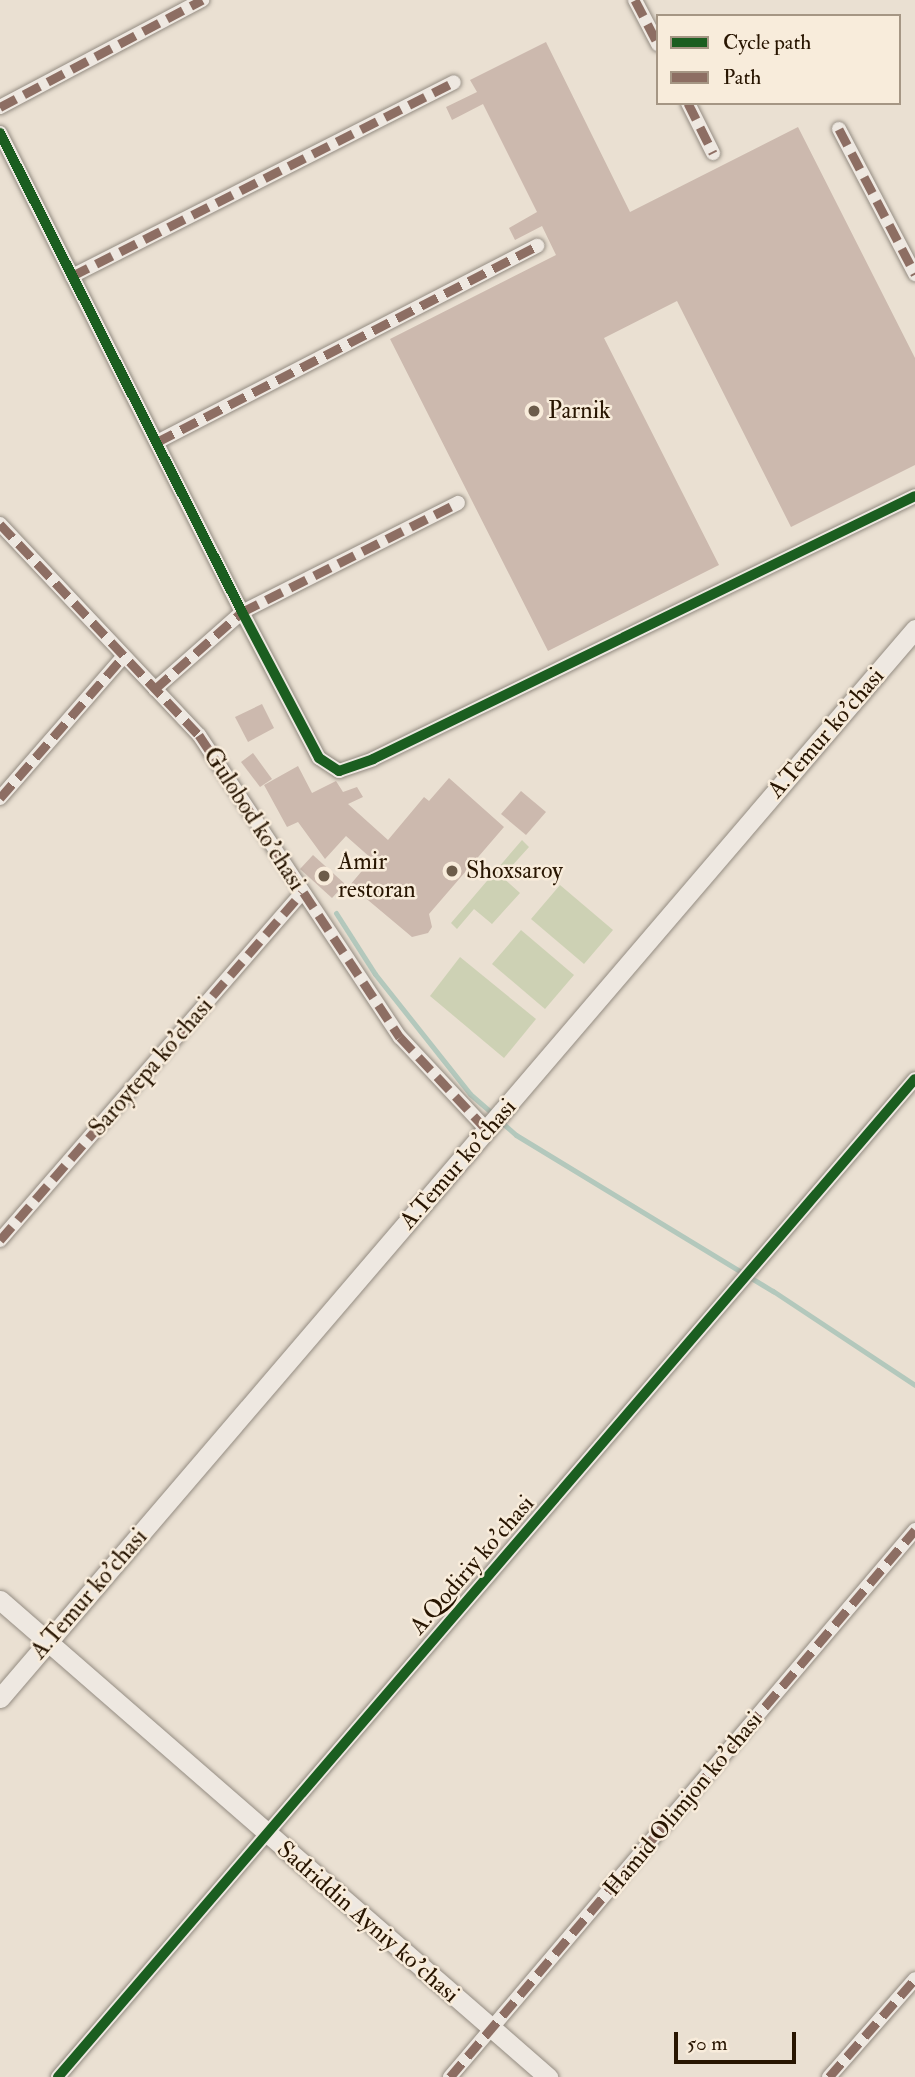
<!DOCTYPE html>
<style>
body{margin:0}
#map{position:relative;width:915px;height:2077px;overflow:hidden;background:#eae0d2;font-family:"IM FELL Double Pica",serif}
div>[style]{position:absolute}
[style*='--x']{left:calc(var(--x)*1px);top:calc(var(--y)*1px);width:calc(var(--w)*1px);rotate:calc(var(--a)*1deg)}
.green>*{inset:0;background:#cdd1b4}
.stream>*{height:5px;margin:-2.5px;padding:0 2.5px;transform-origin:2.5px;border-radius:2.5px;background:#b3c8bc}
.building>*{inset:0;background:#ccb9ae}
.roads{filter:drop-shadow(0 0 2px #948c82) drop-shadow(0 0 2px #948c82)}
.street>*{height:14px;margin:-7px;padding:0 7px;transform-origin:7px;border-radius:7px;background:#eee8e1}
.secondary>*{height:19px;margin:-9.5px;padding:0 9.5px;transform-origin:9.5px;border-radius:9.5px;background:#eee8e1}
.quiet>*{height:9px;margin-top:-4.5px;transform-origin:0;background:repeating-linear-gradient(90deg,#8d6e63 0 18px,transparent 0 27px)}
.cycleway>*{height:10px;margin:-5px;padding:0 5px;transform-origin:5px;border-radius:5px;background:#1b5e20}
.dots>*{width:19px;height:19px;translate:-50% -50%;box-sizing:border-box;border:4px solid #f8ecdb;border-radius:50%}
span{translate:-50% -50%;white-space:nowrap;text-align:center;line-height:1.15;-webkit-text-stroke:5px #f8ecdb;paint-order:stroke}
.poi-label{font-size:24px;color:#281501}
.left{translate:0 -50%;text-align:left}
.street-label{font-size:24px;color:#281501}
.legend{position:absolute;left:656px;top:14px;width:245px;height:91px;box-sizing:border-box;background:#f8ecdb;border:2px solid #a59684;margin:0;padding:9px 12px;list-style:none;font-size:21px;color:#281501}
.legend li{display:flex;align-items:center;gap:14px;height:35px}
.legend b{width:35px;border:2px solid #a59684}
.scale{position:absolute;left:674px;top:2032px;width:122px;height:32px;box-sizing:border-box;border:4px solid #281501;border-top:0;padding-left:9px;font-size:21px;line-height:24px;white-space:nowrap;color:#281501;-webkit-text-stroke:5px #f8ecdb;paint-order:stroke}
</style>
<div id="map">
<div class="green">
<div style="clip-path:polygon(522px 840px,529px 847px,502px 877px,520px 893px,492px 924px,474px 909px,457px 929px,451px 923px)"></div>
<div style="clip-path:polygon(560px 885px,613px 930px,584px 964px,531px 919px)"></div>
<div style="clip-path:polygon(521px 930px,574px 975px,545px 1009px,492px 964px)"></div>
<div style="clip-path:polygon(460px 957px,536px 1019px,504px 1058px,430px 996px)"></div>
</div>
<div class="stream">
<div style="--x:336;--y:913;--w:72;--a:57.4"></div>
<div style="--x:375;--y:974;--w:153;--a:51.6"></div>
<div style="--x:470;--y:1094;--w:30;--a:41"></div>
<div style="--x:500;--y:1121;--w:21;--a:41"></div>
<div style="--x:516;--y:1135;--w:301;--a:31.3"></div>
<div style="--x:773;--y:1291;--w:170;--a:33.5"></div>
</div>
<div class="building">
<div style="clip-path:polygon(546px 42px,630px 212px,798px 127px,915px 358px,915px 465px,791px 527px,677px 301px,604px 338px,719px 565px,548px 651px,390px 339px,556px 255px,542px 226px,515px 240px,509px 228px,537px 212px,483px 104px,452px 120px,446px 107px,477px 92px,470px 80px)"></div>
<div style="clip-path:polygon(262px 704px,274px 728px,248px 742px,235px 717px)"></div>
<div style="clip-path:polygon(253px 753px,272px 779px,260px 787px,241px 762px)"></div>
<div style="clip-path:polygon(298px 766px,312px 793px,336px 781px,343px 792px,357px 787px,363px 797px,348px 804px,388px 840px,424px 797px,429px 801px,449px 778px,504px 827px,429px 914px,432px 927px,428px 933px,412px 937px,350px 885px,372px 859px,346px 836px,325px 859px,298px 822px,287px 827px,264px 785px)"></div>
<div style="clip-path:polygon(521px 791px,546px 812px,526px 835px,501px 814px)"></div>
<div style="clip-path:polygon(313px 855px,345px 884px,332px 898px,300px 869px)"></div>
</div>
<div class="roads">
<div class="street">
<div style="--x:635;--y:0;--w:50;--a:62.4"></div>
<div style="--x:688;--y:103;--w:56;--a:63.4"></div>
<div style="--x:0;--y:107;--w:229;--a:-27.9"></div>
<div style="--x:839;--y:129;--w:164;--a:62.3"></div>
<div style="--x:0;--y:133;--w:537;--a:63.2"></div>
<div style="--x:242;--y:612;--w:165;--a:62.2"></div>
<div style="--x:319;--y:758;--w:24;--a:33"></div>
<div style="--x:339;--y:771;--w:36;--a:-19"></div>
<div style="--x:373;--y:759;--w:602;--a:-25.88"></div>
<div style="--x:72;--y:276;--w:428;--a:-26.9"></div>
<div style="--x:157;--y:442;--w:428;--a:-27.3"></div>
<div style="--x:0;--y:524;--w:290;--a:46.7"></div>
<div style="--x:199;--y:735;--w:363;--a:56.4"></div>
<div style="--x:400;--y:1037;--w:127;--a:46.9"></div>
<div style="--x:155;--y:689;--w:116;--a:-41.5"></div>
<div style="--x:242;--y:612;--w:242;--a:-26.8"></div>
<div style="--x:0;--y:798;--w:187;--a:-48.9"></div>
<div style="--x:0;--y:1240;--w:460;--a:-49"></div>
<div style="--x:58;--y:2077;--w:1315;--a:-49.35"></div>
<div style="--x:450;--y:2077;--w:718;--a:-49.63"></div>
<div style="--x:829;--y:2077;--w:130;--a:-48.7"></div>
</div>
<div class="secondary">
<div style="--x:0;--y:1600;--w:727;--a:41.04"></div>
<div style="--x:0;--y:1698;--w:1407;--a:-49.44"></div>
</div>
</div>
<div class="quiet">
<div style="--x:635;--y:0;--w:50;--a:62.4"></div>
<div style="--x:688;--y:103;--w:56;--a:63.4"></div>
<div style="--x:0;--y:107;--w:229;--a:-27.9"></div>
<div style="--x:839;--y:129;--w:164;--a:62.3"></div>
<div style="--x:72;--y:276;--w:428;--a:-26.9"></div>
<div style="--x:157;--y:442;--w:428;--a:-27.3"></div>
<div style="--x:0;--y:524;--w:290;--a:46.7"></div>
<div style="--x:199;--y:735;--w:363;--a:56.4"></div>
<div style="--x:400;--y:1037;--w:127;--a:46.9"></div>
<div style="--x:155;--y:689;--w:116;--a:-41.5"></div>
<div style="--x:242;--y:612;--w:242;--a:-26.8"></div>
<div style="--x:0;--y:798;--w:187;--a:-48.9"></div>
<div style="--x:0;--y:1240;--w:460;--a:-49"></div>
<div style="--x:450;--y:2077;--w:718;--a:-49.63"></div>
<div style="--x:829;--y:2077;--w:130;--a:-48.7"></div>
</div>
<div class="cycleway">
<div style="--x:0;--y:133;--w:537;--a:63.2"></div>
<div style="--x:242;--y:612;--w:165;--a:62.2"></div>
<div style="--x:319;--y:758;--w:24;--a:33"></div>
<div style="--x:339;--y:771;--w:36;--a:-19"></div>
<div style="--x:373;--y:759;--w:602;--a:-25.88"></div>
<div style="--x:58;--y:2077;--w:1315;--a:-49.35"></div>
</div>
<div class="dots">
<div style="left:534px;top:411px;background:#6c5c4a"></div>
<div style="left:452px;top:871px;background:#6c5c4a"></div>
<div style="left:324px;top:876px;background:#6c5c4a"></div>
</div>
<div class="poi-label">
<span class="left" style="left:548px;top:411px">Parnik</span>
<span class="left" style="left:338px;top:876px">Amir<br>restoran</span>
<span class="left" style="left:466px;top:871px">Shoxsaroy</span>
</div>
<div class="street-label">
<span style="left:826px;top:733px;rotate:-49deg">A.Temur ko'chasi</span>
<span style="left:254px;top:819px;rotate:57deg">Gulobod ko'chasi</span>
<span style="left:151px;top:1067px;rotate:-49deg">Saroytepa ko'chasi</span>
<span style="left:458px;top:1164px;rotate:-49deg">A.Temur ko'chasi</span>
<span style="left:472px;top:1565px;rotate:-49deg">A.Qodiriy ko'chasi</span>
<span style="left:89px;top:1594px;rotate:-49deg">A.Temur ko'chasi</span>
<span style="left:683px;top:1804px;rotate:-50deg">Hamid Olimjon ko'chasi</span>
<span style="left:368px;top:1922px;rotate:41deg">Sadriddin Ayniy ko'chasi</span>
</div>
<ul class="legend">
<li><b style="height:9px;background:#1b5e20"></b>Cycle path</li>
<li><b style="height:9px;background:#8d6e63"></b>Path</li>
</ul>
<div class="scale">50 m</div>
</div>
